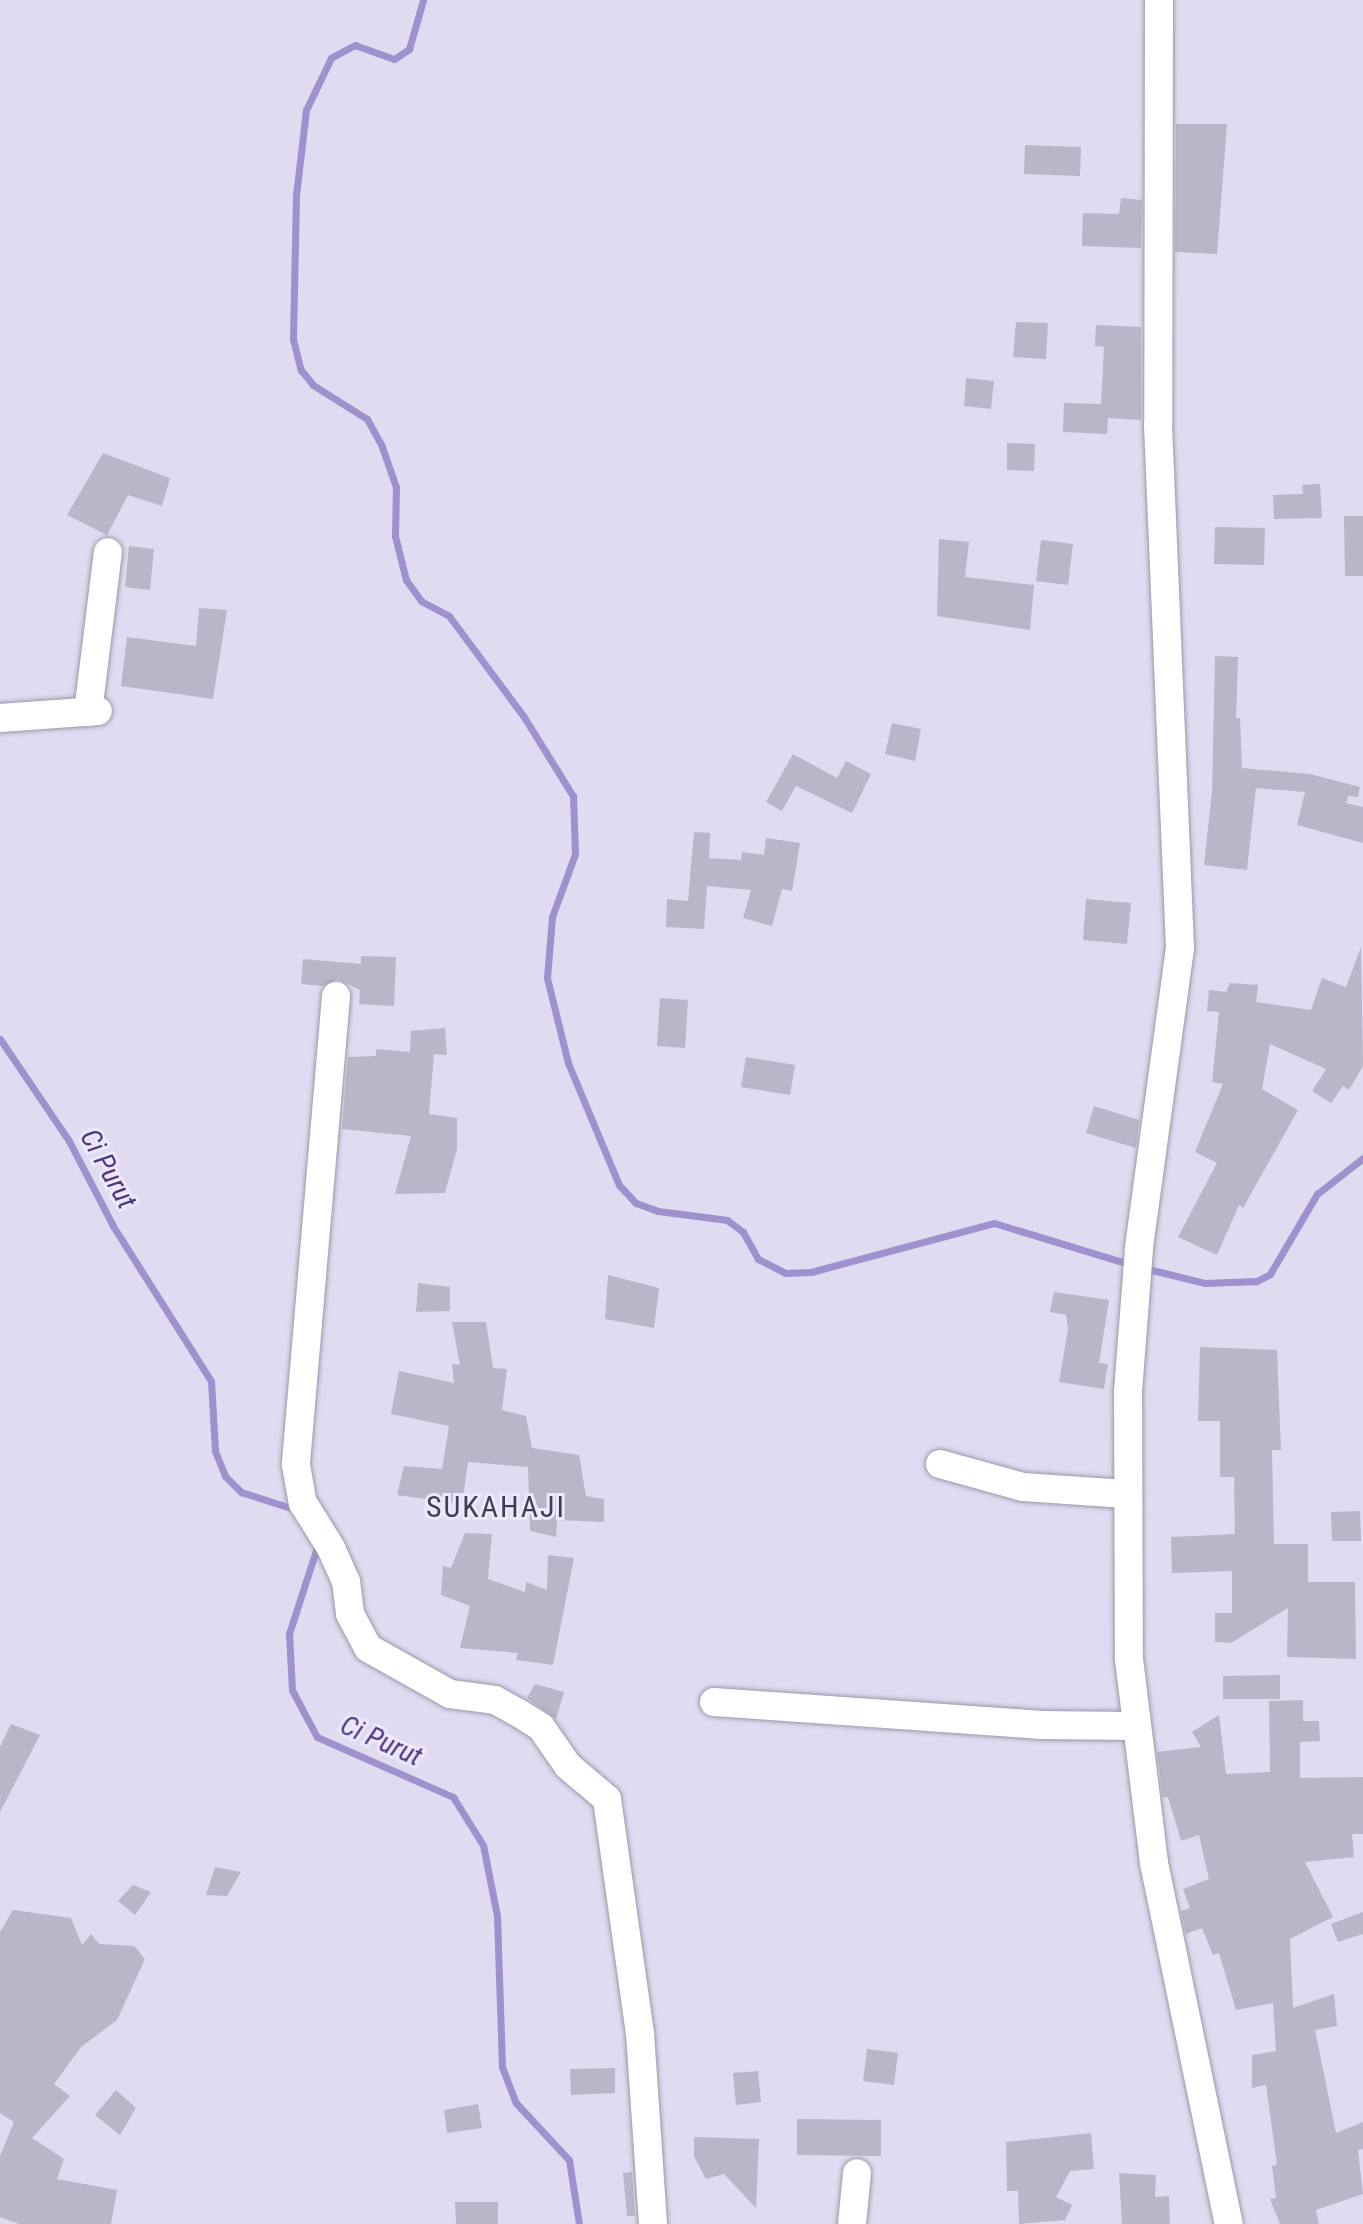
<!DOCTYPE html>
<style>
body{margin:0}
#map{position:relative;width:1363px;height:2224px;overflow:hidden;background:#dfdbf0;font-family:"Roboto Condensed",sans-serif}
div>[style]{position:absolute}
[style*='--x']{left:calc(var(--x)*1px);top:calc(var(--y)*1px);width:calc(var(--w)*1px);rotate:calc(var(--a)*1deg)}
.stream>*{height:7px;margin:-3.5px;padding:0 3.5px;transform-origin:3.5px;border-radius:3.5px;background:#9f90ce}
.building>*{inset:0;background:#bab6ca}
.roads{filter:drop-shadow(0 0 2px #9c98ab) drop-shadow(0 0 2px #9c98ab)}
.minor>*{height:28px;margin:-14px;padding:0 14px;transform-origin:14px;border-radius:14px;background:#fff}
span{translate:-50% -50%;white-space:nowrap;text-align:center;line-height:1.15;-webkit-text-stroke:6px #ece8fd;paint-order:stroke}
.water-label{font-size:28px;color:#4f3882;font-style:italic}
.quarter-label{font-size:30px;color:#423e4f;letter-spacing:2px}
</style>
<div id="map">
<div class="stream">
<div style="--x:423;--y:0;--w:51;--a:105.9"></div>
<div style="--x:409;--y:49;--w:18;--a:146"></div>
<div style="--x:394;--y:59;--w:41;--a:-160.3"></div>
<div style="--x:355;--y:45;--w:27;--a:152"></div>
<div style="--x:331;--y:58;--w:58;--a:115.7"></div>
<div style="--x:306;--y:110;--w:86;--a:96.7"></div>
<div style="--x:296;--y:195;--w:144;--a:91.2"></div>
<div style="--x:293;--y:339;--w:32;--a:76"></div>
<div style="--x:301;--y:370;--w:19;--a:51"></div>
<div style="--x:313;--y:385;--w:64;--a:32.2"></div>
<div style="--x:367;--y:419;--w:29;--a:61"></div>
<div style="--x:381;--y:444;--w:46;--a:70.8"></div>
<div style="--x:396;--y:487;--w:49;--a:91.2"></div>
<div style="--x:395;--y:536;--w:45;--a:76"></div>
<div style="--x:406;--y:580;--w:26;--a:54"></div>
<div style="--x:421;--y:601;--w:32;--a:28"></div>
<div style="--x:449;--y:616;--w:126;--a:53.4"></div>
<div style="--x:524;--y:717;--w:93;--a:58.2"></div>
<div style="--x:573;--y:796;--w:58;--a:88"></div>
<div style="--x:575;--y:854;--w:67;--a:110.1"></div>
<div style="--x:552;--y:917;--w:61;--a:94.7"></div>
<div style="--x:547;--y:978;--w:88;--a:76.1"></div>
<div style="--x:568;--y:1063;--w:132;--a:67.3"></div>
<div style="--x:619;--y:1185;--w:25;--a:47"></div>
<div style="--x:636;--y:1203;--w:23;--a:20"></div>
<div style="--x:658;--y:1211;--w:70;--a:7.4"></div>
<div style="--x:727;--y:1220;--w:20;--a:37"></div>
<div style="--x:743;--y:1232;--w:31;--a:61"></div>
<div style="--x:758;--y:1259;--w:30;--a:27"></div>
<div style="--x:785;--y:1273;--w:26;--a:-2"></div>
<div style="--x:811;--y:1272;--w:189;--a:-15"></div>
<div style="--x:994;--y:1223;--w:144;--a:16.9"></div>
<div style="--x:0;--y:1039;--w:123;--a:55.9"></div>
<div style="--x:69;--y:1141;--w:96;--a:62.6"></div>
<div style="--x:113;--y:1226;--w:183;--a:57.7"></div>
<div style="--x:211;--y:1381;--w:70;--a:86.7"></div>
<div style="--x:215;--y:1451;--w:27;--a:68"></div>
<div style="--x:225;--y:1476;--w:23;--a:45"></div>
<div style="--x:241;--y:1492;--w:59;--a:17.8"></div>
<div style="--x:1144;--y:1268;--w:63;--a:13.8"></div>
<div style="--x:1205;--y:1283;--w:52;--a:-2.2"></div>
<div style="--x:1257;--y:1281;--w:15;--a:-28"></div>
<div style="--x:1270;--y:1274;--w:93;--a:-59.6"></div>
<div style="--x:1317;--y:1194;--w:58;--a:-38"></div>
<div style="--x:318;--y:1544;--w:95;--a:107.9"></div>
<div style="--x:289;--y:1634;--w:56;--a:86.9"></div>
<div style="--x:292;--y:1690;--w:53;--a:62"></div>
<div style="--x:317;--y:1737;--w:149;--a:23.8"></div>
<div style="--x:453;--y:1797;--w:57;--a:58"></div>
<div style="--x:483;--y:1845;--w:72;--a:78.8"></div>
<div style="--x:497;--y:1916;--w:151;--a:88.1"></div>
<div style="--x:502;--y:2067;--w:39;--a:69"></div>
<div style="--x:516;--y:2103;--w:78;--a:47.1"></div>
<div style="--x:569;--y:2160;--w:65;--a:81.1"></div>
</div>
<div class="building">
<div style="clip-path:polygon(1176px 124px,1227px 124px,1217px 254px,1175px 252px)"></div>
<div style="clip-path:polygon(1025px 145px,1081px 147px,1080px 176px,1024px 174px)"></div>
<div style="clip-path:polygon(1121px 198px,1142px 200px,1141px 248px,1082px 246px,1083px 213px,1119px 214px)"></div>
<div style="clip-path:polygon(1016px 322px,1048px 323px,1046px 359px,1013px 357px)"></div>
<div style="clip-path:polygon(1096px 325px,1141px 327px,1141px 420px,1108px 418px,1107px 434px,1063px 432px,1064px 403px,1101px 404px,1104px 347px,1095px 346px)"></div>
<div style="clip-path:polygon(966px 378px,994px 381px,991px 409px,964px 406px)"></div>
<div style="clip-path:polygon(1007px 443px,1035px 444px,1034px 471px,1007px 470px)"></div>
<div style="clip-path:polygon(103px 453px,170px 478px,162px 506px,128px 495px,107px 535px,67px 515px)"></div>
<div style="clip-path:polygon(1320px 484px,1322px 518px,1274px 519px,1273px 495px,1303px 494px,1302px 485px)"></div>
<div style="clip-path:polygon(1344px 516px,1363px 516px,1363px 576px,1345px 576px)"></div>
<div style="clip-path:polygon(1215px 527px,1265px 528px,1264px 565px,1214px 564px)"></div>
<div style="clip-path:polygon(939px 539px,969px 542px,965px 577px,1034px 585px,1030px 630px,937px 616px)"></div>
<div style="clip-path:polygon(1041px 540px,1073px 544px,1068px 585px,1036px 581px)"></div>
<div style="clip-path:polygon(129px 546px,154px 549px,150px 590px,125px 587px)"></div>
<div style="clip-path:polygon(199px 608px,227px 610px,213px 699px,121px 686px,127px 637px,196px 646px)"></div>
<div style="clip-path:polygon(1215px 656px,1238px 657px,1236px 718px,1240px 718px,1242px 768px,1310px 774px,1360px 787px,1358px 797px,1348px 796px,1346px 803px,1363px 807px,1363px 843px,1297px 825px,1305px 792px,1256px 788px,1247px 870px,1204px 865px,1212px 791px)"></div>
<div style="clip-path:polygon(892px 723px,921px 729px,915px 761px,885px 754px)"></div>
<div style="clip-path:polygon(793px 754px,837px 778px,846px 761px,871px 774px,852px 813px,796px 786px,782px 811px,766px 802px)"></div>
<div style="clip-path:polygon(694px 832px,710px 833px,709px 858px,741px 860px,742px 852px,764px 855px,766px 838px,800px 843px,792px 891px,782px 889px,772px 926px,743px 918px,751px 890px,707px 886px,704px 929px,666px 927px,667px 899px,688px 901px)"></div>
<div style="clip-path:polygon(1086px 899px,1131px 903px,1127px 944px,1083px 940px)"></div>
<div style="clip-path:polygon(1361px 947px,1363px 1066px,1349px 1090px,1343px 1086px,1331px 1103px,1312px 1091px,1326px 1069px,1270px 1044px,1262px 1089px,1298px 1110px,1243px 1208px,1239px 1205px,1217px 1255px,1178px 1237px,1217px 1163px,1195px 1152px,1223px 1084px,1212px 1082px,1219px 1012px,1207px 1011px,1209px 990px,1226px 992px,1230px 983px,1258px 985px,1256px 1002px,1311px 1010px,1322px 978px,1346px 987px)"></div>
<div style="clip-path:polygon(361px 956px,396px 957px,394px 1006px,359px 1004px,360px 990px,338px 979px,322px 986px,301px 984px,303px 959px,361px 964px)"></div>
<div style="clip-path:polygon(660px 998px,688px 1000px,685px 1048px,657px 1046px)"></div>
<div style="clip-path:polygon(445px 1028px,447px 1055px,434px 1054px,429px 1114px,457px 1118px,457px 1149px,445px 1193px,395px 1194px,411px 1136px,342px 1129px,348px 1057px,376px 1056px,376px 1049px,410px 1052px,411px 1031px)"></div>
<div style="clip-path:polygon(746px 1057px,795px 1065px,790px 1095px,741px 1087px)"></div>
<div style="clip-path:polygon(1094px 1106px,1139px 1120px,1136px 1148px,1086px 1133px)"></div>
<div style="clip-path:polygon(608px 1275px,659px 1288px,654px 1328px,605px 1319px)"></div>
<div style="clip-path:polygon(418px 1283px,450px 1287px,450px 1311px,416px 1312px)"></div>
<div style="clip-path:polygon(1054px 1292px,1109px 1300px,1099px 1363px,1108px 1364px,1104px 1389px,1059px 1382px,1068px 1329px,1066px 1315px,1050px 1312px)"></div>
<div style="clip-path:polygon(452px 1322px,486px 1322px,493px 1368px,507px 1369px,502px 1410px,526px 1416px,532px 1448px,579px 1455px,586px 1496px,604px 1499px,604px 1522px,557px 1520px,556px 1537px,530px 1531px,528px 1467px,468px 1462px,462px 1504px,397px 1495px,404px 1466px,442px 1469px,449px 1426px,391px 1414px,399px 1371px,454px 1383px,452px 1364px,460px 1365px)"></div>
<div style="clip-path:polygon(1200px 1347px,1277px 1350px,1281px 1450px,1272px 1450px,1274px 1544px,1308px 1544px,1308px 1582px,1355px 1582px,1356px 1659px,1287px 1657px,1288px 1608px,1231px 1643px,1215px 1642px,1215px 1613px,1232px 1613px,1232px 1571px,1172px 1573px,1171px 1537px,1235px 1534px,1234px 1477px,1220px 1477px,1220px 1421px,1198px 1421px)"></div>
<div style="clip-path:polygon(1360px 1511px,1361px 1541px,1332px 1541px,1331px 1512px)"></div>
<div style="clip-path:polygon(465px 1533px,492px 1534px,488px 1579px,525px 1592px,526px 1582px,547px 1590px,548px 1555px,574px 1558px,553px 1665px,516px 1660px,518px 1653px,460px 1648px,470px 1606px,441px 1595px,443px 1566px,451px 1568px)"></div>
<div style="clip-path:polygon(1280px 1675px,1280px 1699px,1223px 1699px,1223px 1676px)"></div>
<div style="clip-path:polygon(535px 1684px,564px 1692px,556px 1719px,527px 1698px)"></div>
<div style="clip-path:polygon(1303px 1700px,1303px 1721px,1319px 1721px,1320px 1741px,1300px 1742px,1300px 1778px,1363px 1777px,1363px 1834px,1352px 1834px,1354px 1857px,1305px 1862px,1333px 1917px,1290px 1939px,1293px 2008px,1334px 1994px,1337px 2026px,1315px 2030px,1336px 2133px,1363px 2122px,1363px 2149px,1358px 2150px,1363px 2194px,1316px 2210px,1319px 2224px,1280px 2224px,1270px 2199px,1276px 2198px,1272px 2166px,1277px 2165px,1266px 2085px,1252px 2088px,1252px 2055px,1276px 2051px,1273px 2003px,1236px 2010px,1219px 1953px,1213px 1955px,1202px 1928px,1186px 1934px,1181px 1911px,1190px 1908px,1183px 1889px,1209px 1879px,1199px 1835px,1181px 1841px,1168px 1797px,1163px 1797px,1157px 1752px,1201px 1747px,1192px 1732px,1219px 1715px,1226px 1774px,1270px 1772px,1269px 1701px)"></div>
<div style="clip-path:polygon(11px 1724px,40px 1735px,0 1812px,0 1747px)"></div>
<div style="clip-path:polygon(215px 1867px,241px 1872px,227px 1896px,206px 1895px)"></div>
<div style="clip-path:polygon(133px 1885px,151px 1892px,135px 1915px,118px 1901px)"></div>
<div style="clip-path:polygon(13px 1910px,71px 1918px,82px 1945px,91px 1934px,99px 1944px,134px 1946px,145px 1959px,117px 2020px,81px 2047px,54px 2084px,70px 2096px,32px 2138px,64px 2159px,57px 2179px,117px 2190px,111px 2224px,19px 2224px,0 2217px,0 2156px,14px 2122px,0 2113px,0 1932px)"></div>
<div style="clip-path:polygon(1363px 1912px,1363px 1934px,1338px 1942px,1331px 1924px)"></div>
<div style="clip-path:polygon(867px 2049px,898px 2053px,894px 2085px,863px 2081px)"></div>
<div style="clip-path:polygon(615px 2068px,615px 2093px,571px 2095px,570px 2069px)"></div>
<div style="clip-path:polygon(758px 2071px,761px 2102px,736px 2105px,733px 2073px)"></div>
<div style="clip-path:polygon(116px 2090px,136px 2108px,120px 2135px,95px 2115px)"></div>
<div style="clip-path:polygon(478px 2104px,482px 2128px,447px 2133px,444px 2110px)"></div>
<div style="clip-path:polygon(797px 2119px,881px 2120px,881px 2156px,797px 2155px)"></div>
<div style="clip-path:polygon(1091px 2133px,1094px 2169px,1070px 2171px,1056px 2197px,1072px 2205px,1065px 2220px,1019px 2224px,1018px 2191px,1007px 2191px,1006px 2142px)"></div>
<div style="clip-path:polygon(694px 2137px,759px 2139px,756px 2208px,724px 2174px,706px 2179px,694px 2156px)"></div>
<div style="clip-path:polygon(632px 2172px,635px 2216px,627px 2216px,623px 2173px)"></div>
<div style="clip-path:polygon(1119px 2173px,1156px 2175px,1155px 2197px,1169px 2196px,1170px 2224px,1122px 2224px)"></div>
<div style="clip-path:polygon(455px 2202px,498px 2202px,498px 2224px,456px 2224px)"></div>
</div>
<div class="roads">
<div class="minor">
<div style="--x:1159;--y:0;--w:425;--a:90.1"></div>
<div style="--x:1158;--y:425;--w:523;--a:87.59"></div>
<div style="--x:1180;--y:948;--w:304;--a:97.8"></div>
<div style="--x:1139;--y:1249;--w:143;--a:94.4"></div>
<div style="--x:1128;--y:1392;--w:267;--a:89.8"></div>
<div style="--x:1129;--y:1659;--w:206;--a:83"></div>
<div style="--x:1154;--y:1863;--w:369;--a:78.3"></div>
<div style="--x:88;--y:712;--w:161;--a:-82.9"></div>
<div style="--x:0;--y:718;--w:98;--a:-4.1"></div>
<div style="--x:336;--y:996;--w:471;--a:94.9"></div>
<div style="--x:296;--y:1465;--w:39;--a:80"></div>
<div style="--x:303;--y:1503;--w:53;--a:58.1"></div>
<div style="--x:331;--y:1548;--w:36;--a:66"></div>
<div style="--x:346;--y:1581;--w:33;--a:83"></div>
<div style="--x:350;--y:1614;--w:38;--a:62"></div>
<div style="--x:368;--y:1648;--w:94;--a:29.3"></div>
<div style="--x:450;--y:1694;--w:45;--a:7.6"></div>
<div style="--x:495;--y:1700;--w:25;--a:29"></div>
<div style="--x:517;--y:1712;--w:28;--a:32"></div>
<div style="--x:541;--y:1727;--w:47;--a:55.3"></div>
<div style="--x:568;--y:1766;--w:51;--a:40.2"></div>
<div style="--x:607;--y:1799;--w:236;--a:82"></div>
<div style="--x:640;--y:2033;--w:191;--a:86.1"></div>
<div style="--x:940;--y:1464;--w:86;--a:15.5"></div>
<div style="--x:1023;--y:1487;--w:103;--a:3.9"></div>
<div style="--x:714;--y:1702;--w:326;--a:4"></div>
<div style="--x:1039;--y:1725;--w:97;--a:0.6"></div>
<div style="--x:852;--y:2224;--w:51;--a:-84.4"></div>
</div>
</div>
<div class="water-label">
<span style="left:108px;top:1169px;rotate:61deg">Ci Purut</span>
<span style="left:381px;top:1741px;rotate:24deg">Ci Purut</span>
</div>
<div class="quarter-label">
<span style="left:496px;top:1507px">SUKAHAJI</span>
</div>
</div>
